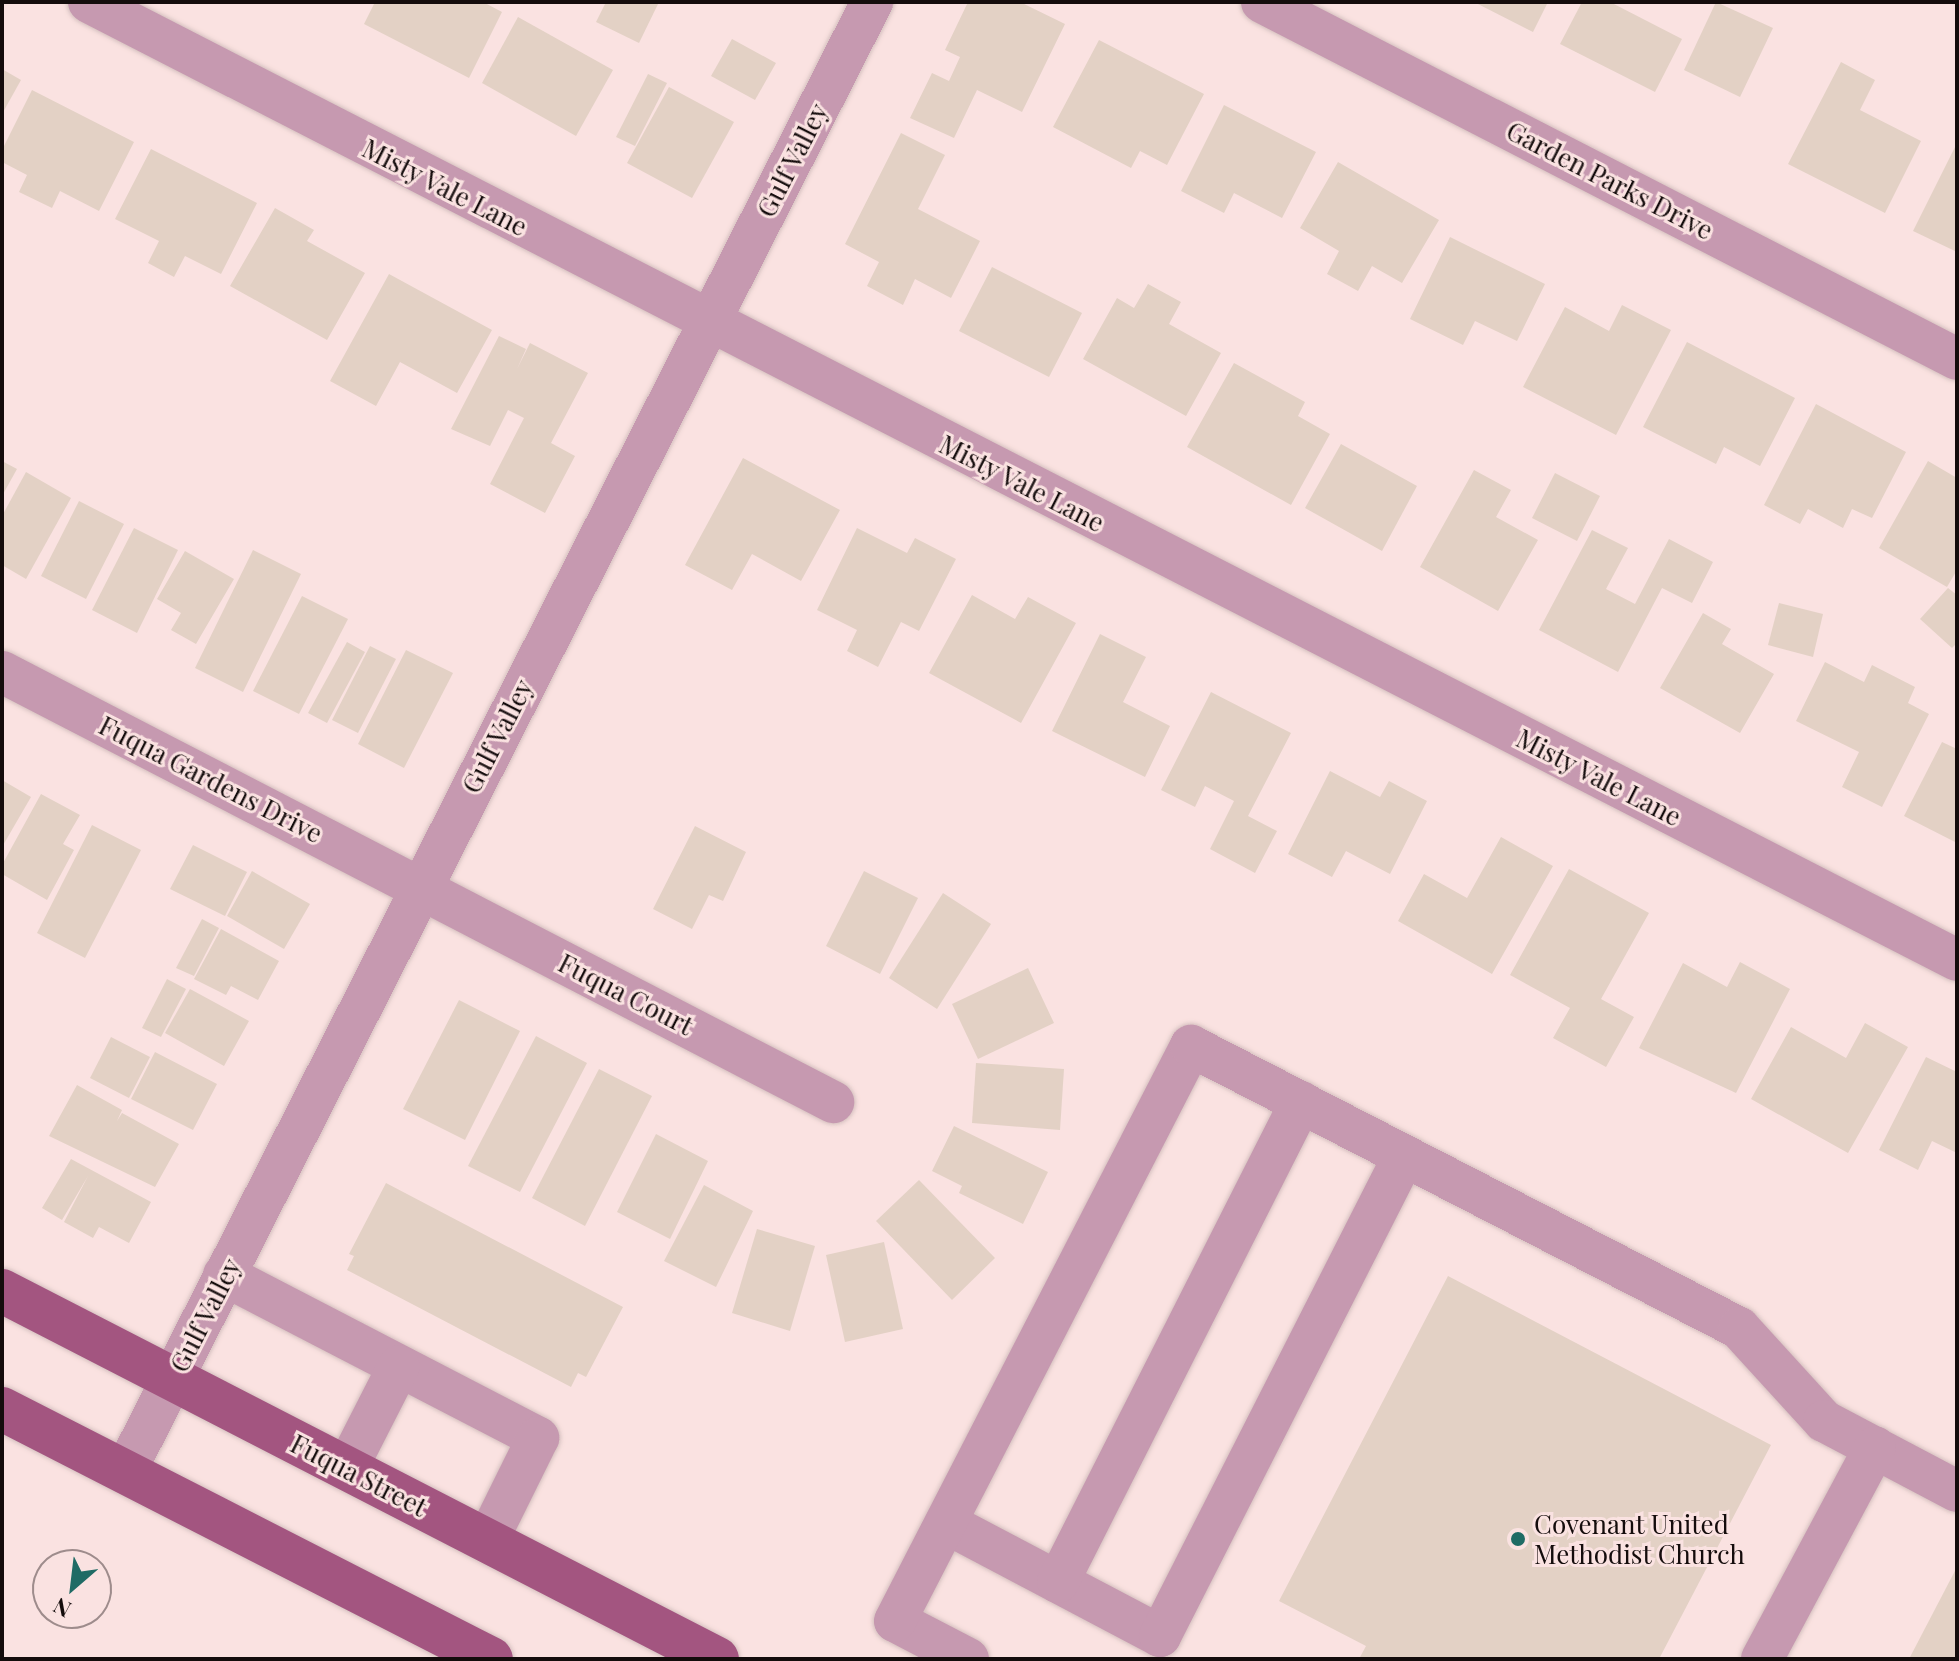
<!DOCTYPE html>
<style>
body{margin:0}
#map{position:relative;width:1959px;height:1661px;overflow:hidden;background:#fae2e1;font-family:"Playfair Display",serif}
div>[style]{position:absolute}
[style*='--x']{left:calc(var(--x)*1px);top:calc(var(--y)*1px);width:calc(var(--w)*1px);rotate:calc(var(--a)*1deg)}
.building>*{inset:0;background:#e3d1c5}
.roads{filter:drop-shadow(0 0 2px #d5c0bf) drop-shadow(0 0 2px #d5c0bf)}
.minor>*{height:42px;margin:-21px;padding:0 21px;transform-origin:21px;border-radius:21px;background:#c699b0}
.major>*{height:44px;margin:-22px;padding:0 22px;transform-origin:22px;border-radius:22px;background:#a35580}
.dots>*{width:22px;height:22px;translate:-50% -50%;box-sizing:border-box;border:4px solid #fae2e1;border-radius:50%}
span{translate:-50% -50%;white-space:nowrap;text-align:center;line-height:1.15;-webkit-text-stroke:6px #fae2e1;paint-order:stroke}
.street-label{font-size:26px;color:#140c0c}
.poi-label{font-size:26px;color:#140c0c}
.left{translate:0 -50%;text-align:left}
.frame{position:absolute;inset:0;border:4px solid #140c0c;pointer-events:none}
.north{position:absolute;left:32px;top:1549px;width:80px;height:80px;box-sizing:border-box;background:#fae2e1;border:2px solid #9e8c8c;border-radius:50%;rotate:208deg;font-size:22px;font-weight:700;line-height:32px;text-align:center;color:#140c0c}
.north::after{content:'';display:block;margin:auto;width:28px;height:36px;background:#206b65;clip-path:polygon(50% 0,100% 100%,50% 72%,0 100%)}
</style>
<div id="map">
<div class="building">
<div style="clip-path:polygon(375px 2px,483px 2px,502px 12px,469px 78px,364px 24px)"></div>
<div style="clip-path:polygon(606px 2px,659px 2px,639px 43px,596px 22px)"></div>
<div style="clip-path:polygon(968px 2px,1020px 2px,1065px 24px,1022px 112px,977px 90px,954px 138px,910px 118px,932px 73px,949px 81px,960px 57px,945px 50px)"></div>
<div style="clip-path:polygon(1474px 2px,1548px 2px,1533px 32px)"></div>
<div style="clip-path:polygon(1582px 2px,1610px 2px,1682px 39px,1655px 92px,1560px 44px)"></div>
<div style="clip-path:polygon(1716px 2px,1773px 28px,1740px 97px,1684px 70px)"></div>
<div style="clip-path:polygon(518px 17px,613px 70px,576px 136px,482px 83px)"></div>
<div style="clip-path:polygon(732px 39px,776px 63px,755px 100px,711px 76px)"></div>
<div style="clip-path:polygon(1099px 40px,1204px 94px,1167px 165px,1140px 151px,1131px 168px,1053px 127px)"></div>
<div style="clip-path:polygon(1841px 62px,1875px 80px,1860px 110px,1921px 141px,1885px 213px,1788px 164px)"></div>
<div style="clip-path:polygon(2px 69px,21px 80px,2px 114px)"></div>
<div style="clip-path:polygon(648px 74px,667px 83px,635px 146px,616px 137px)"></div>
<div style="clip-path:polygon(669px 87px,734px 122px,692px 198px,627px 163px)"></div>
<div style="clip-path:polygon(32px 90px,134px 142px,99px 211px,60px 191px,52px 208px,19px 192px,27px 175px,2px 162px,2px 150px)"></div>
<div style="clip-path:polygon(1224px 105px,1316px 152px,1282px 218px,1234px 193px,1224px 213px,1181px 191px)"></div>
<div style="clip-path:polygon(901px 133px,945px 155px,918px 209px,980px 241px,951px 298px,915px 279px,903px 305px,867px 286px,879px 262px,845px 244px)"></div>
<div style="clip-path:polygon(1957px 143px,1957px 252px,1913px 231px)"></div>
<div style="clip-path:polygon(151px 149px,257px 203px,221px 274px,185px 256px,174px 277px,148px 263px,159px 241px,115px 219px)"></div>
<div style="clip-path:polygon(1338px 162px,1439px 220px,1402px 283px,1372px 266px,1358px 291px,1327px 274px,1339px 251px,1300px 228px)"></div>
<div style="clip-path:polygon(275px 208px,314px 230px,307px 241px,365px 273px,327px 340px,230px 286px)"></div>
<div style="clip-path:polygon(1450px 237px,1545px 284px,1517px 341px,1475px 321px,1463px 345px,1410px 319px)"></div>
<div style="clip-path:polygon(992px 267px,1082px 313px,1049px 377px,959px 331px)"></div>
<div style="clip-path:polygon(389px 274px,492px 330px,457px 393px,400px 362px,376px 406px,330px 381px)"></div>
<div style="clip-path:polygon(1148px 284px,1181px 302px,1169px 324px,1221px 353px,1186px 416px,1083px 359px,1117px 298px,1134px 308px)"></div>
<div style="clip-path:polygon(1622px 305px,1671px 330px,1616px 435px,1523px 387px,1565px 307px,1609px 331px)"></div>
<div style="clip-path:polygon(499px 336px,526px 349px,517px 369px,530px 343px,588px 373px,551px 443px,575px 456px,545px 513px,490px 484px,524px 418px,508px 410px,490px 446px,451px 429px)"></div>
<div style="clip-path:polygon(1687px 342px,1795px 398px,1760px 466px,1724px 447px,1716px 464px,1643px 427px)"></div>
<div style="clip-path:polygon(1234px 363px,1305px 402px,1298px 416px,1330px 434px,1291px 505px,1187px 447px)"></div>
<div style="clip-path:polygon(1816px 404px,1906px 452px,1872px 518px,1852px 509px,1843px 528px,1808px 509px,1800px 524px,1764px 505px)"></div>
<div style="clip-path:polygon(1341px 444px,1417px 486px,1382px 551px,1305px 508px)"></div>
<div style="clip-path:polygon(743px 458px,840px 510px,801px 581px,752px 554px,732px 590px,685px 565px)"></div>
<div style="clip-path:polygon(2px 461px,17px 469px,2px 496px)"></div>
<div style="clip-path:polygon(1928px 461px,1957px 478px,1957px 570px,1947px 587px,1879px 548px)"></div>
<div style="clip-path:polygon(1474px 470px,1511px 490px,1496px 517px,1538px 540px,1498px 611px,1420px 567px)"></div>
<div style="clip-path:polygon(26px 472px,71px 498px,26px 579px,2px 565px,2px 516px)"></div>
<div style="clip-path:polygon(1555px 473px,1600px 496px,1577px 541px,1532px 518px)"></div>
<div style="clip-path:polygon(79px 501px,124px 524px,86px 599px,41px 576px)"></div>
<div style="clip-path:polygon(134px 528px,178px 550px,137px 633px,92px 610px)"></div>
<div style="clip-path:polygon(857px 528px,907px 553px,915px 538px,956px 559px,919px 631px,901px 622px,878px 667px,847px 651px,857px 630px,817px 610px)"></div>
<div style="clip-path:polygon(1592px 530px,1628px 548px,1606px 589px,1635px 604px,1669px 539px,1713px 562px,1692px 603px,1662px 588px,1618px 672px,1539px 630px)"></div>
<div style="clip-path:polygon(253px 550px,301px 574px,243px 692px,195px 668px)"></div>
<div style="clip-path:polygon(185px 551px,234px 579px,196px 644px,171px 630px,181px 613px,157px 599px)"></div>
<div style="clip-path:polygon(1948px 588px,1957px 595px,1957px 643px,1952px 648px,1920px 619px)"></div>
<div style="clip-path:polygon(972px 595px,1015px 619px,1028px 597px,1076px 623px,1021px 723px,929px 673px)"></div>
<div style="clip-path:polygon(302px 596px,348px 619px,299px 714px,253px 691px)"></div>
<div style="clip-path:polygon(1779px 603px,1823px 614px,1813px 657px,1768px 645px)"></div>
<div style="clip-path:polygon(1703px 613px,1731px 629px,1722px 644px,1774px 674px,1740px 733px,1660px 688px)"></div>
<div style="clip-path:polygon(1100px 634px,1146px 657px,1123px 702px,1170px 726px,1145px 777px,1052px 731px)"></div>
<div style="clip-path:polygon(347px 642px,365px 652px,327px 723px,308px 713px)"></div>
<div style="clip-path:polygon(370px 646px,396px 659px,358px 733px,332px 720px)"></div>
<div style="clip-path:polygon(406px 650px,453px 673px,404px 768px,358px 744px)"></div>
<div style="clip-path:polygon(1825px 662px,1864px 682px,1872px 665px,1915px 687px,1908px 703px,1929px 714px,1882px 807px,1842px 787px,1859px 752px,1796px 721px)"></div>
<div style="clip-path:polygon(1211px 692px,1291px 733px,1248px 816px,1277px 831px,1255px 873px,1210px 849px,1234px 801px,1205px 786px,1195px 807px,1161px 790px)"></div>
<div style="clip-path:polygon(1942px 742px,1957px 749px,1957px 843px,1904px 816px)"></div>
<div style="clip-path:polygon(1330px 771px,1380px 797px,1389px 781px,1427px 801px,1390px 874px,1346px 851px,1332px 877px,1288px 854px)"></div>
<div style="clip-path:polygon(2px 780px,31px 797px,2px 847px)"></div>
<div style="clip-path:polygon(41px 794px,80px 815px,63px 844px,74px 850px,47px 900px,2px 874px,2px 865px)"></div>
<div style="clip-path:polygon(92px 825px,141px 850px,85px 958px,37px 933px)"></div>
<div style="clip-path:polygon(695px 826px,746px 852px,723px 901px,709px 895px,692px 929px,653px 909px)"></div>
<div style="clip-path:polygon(1501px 837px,1553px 866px,1492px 974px,1398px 921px,1424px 874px,1467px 898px)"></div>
<div style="clip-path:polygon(193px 845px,247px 872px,225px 916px,170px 889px)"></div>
<div style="clip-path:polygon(1569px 869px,1649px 913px,1601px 999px,1634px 1017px,1606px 1067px,1553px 1038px,1570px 1008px,1510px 975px)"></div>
<div style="clip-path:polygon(252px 871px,310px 904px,284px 949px,227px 916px)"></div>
<div style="clip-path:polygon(864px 871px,918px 898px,880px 974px,826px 946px)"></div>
<div style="clip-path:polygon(943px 893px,991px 924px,937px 1009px,889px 978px)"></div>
<div style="clip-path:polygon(202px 919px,219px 928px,194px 976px,176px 968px)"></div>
<div style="clip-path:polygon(221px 929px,279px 961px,258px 1000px,231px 986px,226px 995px,194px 979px)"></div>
<div style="clip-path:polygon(1740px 962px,1790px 989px,1736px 1093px,1639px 1048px,1683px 963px,1727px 987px)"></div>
<div style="clip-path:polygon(1028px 968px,1054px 1023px,978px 1059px,952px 1004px)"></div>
<div style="clip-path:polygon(167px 979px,186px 989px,161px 1037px,142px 1028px)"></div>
<div style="clip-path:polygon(190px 989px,249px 1021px,224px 1066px,165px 1033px)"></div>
<div style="clip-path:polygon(459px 1000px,520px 1031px,465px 1140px,403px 1109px)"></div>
<div style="clip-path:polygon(1865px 1023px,1908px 1047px,1848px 1153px,1751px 1099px,1791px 1027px,1846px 1058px)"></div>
<div style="clip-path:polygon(536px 1036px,587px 1063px,520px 1192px,468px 1166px)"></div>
<div style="clip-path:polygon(111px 1037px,150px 1057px,129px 1098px,90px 1078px)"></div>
<div style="clip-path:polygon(155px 1052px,217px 1084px,193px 1130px,131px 1099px)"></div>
<div style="clip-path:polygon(1926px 1057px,1957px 1072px,1957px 1153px,1932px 1141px,1918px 1170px,1879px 1150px)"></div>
<div style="clip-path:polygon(976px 1063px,1064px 1069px,1060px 1130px,972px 1123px)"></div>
<div style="clip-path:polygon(599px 1069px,652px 1096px,585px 1226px,532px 1198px)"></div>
<div style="clip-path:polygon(77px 1085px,122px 1110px,117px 1121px,122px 1113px,179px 1144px,155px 1187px,49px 1136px)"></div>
<div style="clip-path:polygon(954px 1126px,1048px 1172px,1023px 1224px,959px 1193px,962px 1186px,932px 1171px)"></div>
<div style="clip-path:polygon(656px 1134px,708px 1161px,670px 1239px,617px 1212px)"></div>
<div style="clip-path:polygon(71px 1159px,151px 1202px,129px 1243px,99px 1227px,93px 1238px,64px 1222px,88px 1176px,62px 1220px,42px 1208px)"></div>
<div style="clip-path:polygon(919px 1180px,995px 1258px,952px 1300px,876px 1221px)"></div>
<div style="clip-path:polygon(386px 1183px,623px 1307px,586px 1377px,578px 1373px,571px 1387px,347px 1270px,354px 1256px,349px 1254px)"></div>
<div style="clip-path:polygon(704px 1185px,753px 1211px,716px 1287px,664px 1261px)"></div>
<div style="clip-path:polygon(757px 1229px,815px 1246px,790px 1331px,732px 1313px)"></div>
<div style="clip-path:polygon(884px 1242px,903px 1329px,845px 1342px,826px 1255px)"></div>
<div style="clip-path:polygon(1448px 1276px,1771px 1445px,1659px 1659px,1359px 1659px,1366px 1646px,1279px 1601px)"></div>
<div style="clip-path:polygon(1957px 1567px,1957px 1659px,1909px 1659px)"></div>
</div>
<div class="roads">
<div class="minor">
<div style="--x:89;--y:2;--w:2099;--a:27.15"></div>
<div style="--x:1262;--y:2;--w:781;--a:27.19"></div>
<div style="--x:2;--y:672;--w:936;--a:27.36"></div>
<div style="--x:224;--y:1275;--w:354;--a:27.4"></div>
<div style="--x:538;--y:1438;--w:115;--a:116.3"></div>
<div style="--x:347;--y:1468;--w:114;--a:-63"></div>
<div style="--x:125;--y:1472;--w:1649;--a:-63.06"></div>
<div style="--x:946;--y:1523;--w:242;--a:27.8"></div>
<div style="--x:1160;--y:1636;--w:538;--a:-63.05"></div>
<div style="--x:1058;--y:1582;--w:538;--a:-63.15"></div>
<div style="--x:968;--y:1659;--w:82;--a:-152.5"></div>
<div style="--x:895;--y:1621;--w:647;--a:-62.76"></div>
<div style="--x:1191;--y:1046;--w:616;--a:27.23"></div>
<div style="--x:1739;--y:1328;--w:126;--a:47.6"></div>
<div style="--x:1824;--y:1421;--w:150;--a:27.8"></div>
<div style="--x:1762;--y:1659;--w:240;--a:-61.9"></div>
</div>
<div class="major">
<div style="--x:2;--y:1291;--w:804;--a:27.23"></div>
<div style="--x:2;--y:1409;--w:549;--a:27.08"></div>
</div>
</div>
<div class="dots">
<div style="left:1518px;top:1539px;background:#206b65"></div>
</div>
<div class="street-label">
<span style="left:792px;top:160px;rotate:-63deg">Gulf Valley</span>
<span style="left:1610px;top:180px;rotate:27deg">Garden Parks Drive</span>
<span style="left:445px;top:187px;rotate:27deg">Misty Vale Lane</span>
<span style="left:1022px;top:483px;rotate:27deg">Misty Vale Lane</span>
<span style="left:497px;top:736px;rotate:-63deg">Gulf Valley</span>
<span style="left:1599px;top:777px;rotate:27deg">Misty Vale Lane</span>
<span style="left:211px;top:779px;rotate:27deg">Fuqua Gardens Drive</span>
<span style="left:626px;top:994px;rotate:27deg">Fuqua Court</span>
<span style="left:205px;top:1315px;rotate:-63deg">Gulf Valley</span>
<span style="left:359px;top:1475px;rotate:27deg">Fuqua Street</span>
</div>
<div class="poi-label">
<span class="left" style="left:1534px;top:1539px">Covenant United<br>Methodist Church</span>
</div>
<div class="frame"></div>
<div class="north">N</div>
</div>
